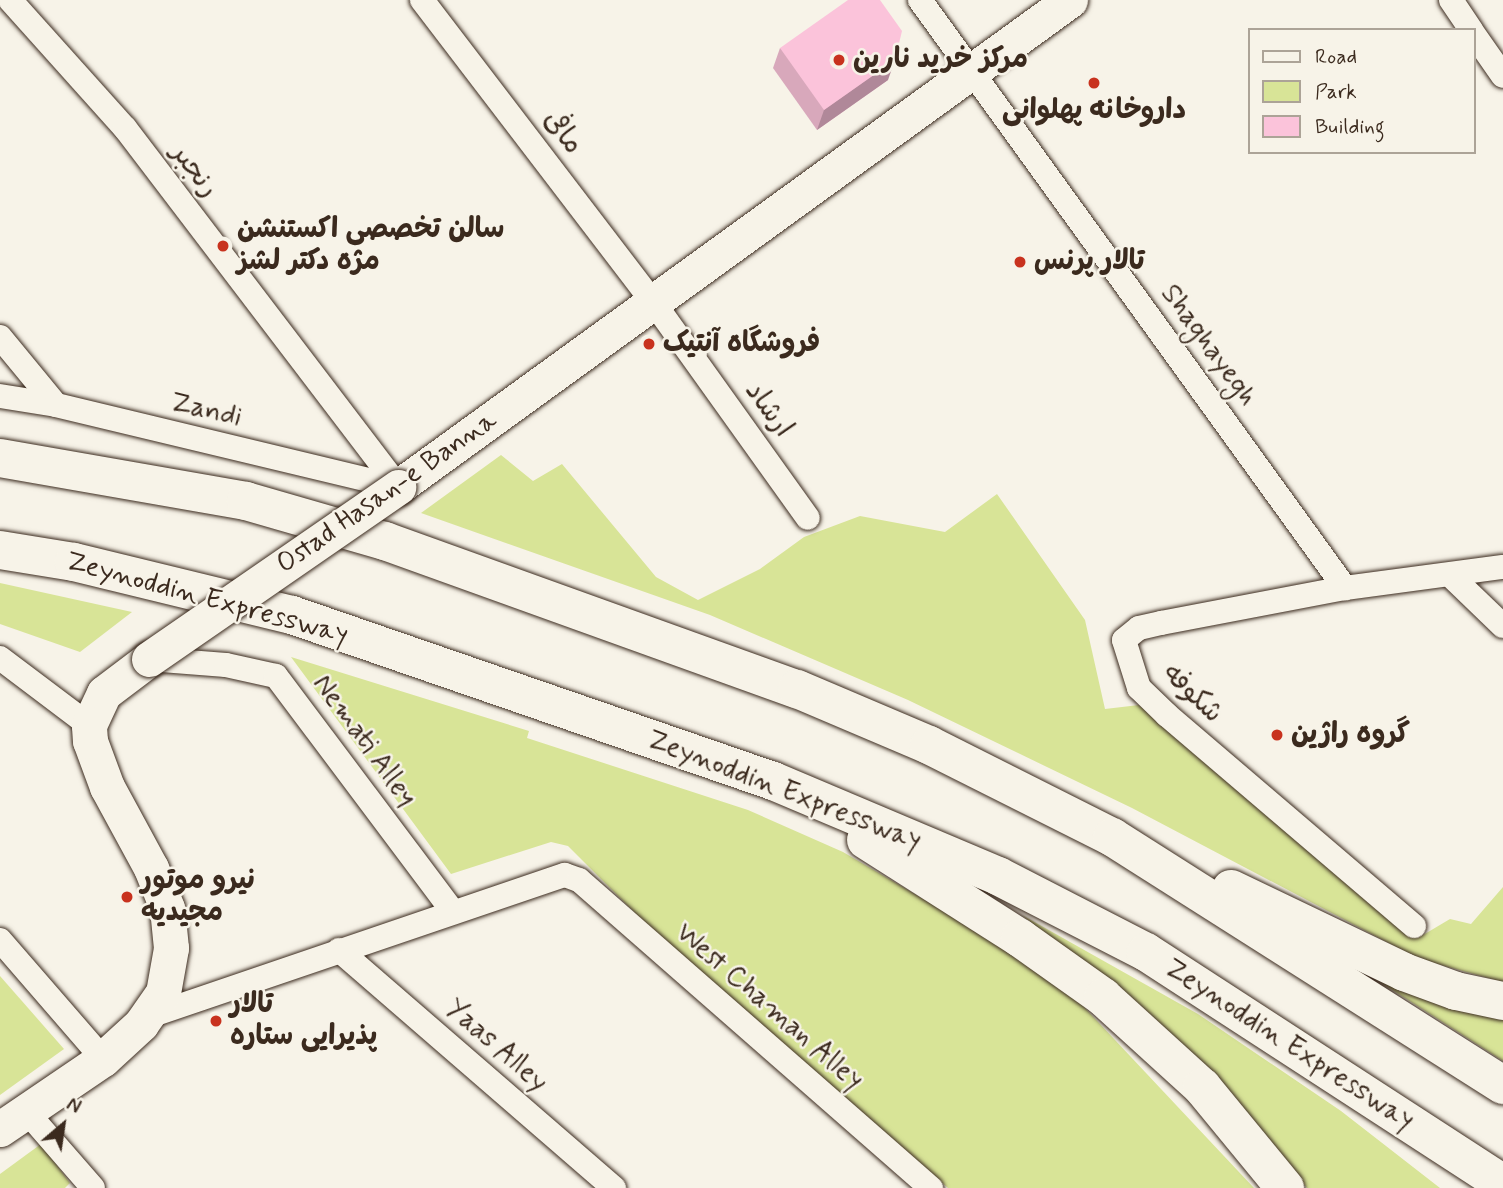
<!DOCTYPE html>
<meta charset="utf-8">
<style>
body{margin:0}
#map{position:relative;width:1503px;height:1188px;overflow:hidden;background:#f7f3e8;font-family:Mynerve,"Playpen Sans Arabic",sans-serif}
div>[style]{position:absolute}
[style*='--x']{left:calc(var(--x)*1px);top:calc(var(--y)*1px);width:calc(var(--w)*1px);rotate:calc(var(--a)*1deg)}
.green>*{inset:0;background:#d8e497}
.roads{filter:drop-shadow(0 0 2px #3b2a1e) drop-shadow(0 0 2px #3b2a1e)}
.minor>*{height:24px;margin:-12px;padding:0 12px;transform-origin:12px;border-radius:12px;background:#f7f3e8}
.secondary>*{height:35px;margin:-17.5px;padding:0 17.5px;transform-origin:17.5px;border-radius:17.5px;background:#f7f3e8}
.trunk>*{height:38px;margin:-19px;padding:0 19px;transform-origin:19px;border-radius:19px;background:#f7f3e8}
.bridges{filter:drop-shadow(0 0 2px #3b2a1e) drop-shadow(0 0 2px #3b2a1e)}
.secondary-bridge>*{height:35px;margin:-17.5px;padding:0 17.5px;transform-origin:17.5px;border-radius:17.5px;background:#f7f3e8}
.wall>*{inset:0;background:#d8a8bb}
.shaded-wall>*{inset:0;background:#b08899}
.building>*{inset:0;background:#fbc3da}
.dots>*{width:19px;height:19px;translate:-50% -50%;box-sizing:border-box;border:4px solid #f7f3e8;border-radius:50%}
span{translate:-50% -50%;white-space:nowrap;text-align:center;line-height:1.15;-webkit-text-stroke:5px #f7f3e8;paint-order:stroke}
.poi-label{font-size:28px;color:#3b2a1e;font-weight:700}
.left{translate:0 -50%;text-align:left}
.street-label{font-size:28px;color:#3b2a1e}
.legend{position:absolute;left:1248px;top:28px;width:228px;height:126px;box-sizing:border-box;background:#f7f3e8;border:2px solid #aca397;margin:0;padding:9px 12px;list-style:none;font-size:21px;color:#3b2a1e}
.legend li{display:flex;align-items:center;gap:14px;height:35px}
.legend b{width:35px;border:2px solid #aca397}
.north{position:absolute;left:28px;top:1090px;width:70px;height:70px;-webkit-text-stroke:5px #f7f3e8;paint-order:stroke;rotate:29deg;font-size:19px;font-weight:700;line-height:28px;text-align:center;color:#3b2a1e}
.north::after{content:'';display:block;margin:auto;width:24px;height:32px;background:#3b2a1e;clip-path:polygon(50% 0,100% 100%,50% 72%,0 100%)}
</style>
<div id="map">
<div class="green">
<div style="clip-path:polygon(501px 455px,533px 481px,562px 464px,656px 577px,698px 600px,760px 569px,804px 537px,860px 516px,945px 532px,997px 494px,1085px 620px,1105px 709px,1139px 705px,1418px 938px,1450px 919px,1471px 924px,1503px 887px,1503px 982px,1419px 959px,1132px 808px,908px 700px,710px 615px,421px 513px)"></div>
<div style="clip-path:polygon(0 583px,132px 612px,80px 652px,0 624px)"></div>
<div style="clip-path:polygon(291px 657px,529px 731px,527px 738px,748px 810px,843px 852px,966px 924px,1069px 991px,1254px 1188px,948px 1188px,683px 961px,568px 846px,551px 842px,451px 874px)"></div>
<div style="clip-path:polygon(1022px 915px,1198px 1014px,1341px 1111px,1440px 1188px,1307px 1188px,1184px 1046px)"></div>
<div style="clip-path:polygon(1324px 946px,1503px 1016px,1503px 1061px)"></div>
<div style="clip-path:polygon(0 976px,64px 1049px,0 1095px)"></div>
<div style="clip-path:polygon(41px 1144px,70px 1183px,65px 1188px,0 1188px,0 1174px)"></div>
</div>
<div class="roads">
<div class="minor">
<div style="--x:10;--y:0;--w:172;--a:48.1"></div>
<div style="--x:125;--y:128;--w:451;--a:52.7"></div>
<div style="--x:422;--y:0;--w:382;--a:52.6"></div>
<div style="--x:654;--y:303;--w:264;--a:54.4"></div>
<div style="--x:920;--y:0;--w:726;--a:54.14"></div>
<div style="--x:1451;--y:0;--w:36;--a:56"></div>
<div style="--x:1473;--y:33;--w:52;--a:55.1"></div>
<div style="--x:0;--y:337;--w:88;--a:50.5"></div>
<div style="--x:0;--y:396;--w:57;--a:9.1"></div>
<div style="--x:56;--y:405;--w:352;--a:13.5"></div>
<div style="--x:1451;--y:576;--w:72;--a:43.9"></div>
<div style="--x:0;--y:658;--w:111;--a:37"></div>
<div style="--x:149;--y:659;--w:77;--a:4.5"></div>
<div style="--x:226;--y:665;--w:51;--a:12.4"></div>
<div style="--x:276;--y:676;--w:295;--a:53.1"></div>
<div style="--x:1414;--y:926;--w:325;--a:-139.5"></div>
<div style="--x:1167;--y:715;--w:39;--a:-136"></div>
<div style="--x:1139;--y:688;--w:50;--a:-107.4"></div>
<div style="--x:1124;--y:640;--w:19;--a:-39"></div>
<div style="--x:1139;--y:628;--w:23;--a:-13"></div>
<div style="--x:1161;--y:623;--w:187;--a:-10.8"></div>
<div style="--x:1345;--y:588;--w:159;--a:-7.6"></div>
<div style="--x:0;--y:940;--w:157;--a:49.1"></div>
<div style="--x:339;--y:950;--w:364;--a:40.9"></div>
<div style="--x:147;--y:1017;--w:441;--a:-18.8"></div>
<div style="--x:565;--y:875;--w:15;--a:20"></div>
<div style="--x:579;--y:880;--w:468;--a:41.2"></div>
<div style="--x:26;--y:1111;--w:102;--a:49"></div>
</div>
<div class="secondary">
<div style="--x:398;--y:487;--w:830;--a:-35.93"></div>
<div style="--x:0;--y:1129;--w:125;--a:-34.2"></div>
<div style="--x:103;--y:1059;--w:52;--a:-42.6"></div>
<div style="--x:141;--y:1024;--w:38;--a:-55"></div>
<div style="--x:163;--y:993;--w:46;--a:-79.9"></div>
<div style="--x:171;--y:948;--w:40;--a:-95.7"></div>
<div style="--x:167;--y:908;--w:43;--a:-111.8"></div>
<div style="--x:151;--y:868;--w:92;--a:-118.5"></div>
<div style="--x:107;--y:787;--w:49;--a:-110.3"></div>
<div style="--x:90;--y:741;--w:16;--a:-94"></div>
<div style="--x:89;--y:725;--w:35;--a:-65"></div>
<div style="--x:104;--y:693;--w:56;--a:-37.1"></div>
</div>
<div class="trunk">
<div style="--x:0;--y:458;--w:250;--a:9.9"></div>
<div style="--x:246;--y:501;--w:145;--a:16.1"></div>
<div style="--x:385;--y:541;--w:438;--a:19.8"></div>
<div style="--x:797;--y:689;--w:143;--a:23"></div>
<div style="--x:929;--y:745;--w:205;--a:26.7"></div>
<div style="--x:1112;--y:837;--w:463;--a:32.4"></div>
<div style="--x:0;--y:550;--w:75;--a:9.2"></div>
<div style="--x:74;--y:562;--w:224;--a:13.7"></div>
<div style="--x:292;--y:615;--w:509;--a:19.04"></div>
<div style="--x:773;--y:781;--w:244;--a:22.9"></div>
<div style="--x:998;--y:876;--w:166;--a:27.2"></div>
<div style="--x:1146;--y:952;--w:426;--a:33"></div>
<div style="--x:866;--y:840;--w:183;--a:32.5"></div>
<div style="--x:1020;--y:938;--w:102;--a:35.4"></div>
<div style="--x:1103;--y:997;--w:134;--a:42.3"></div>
<div style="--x:1202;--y:1087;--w:131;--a:50.6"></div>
<div style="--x:1231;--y:889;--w:192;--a:25.6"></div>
<div style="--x:1404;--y:972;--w:55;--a:20.1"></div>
<div style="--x:1456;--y:991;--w:48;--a:12"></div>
</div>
</div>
<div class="bridges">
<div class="secondary-bridge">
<div style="--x:149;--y:659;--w:303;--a:-34.6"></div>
</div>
</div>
<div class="wall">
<div style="clip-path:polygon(780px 48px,888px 80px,817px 130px,773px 68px)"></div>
</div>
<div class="shaded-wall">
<div style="clip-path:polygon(895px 60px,888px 80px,817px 130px,824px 110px)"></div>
</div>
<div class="building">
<div style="clip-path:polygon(848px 0,880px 0,902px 31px,895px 60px,824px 110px,780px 48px)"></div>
</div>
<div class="dots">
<div style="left:839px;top:60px;background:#c8321e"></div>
<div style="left:1094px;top:83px;background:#c8321e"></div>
<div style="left:223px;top:246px;background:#c8321e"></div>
<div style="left:1020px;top:262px;background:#c8321e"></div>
<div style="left:649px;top:344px;background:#c8321e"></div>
<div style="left:1277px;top:735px;background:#c8321e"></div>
<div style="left:127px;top:897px;background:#c8321e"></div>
<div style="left:216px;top:1021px;background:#c8321e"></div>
</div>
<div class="poi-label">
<span class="left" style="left:853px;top:60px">مرکز خرید نارین</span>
<span style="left:1094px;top:111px">داروخانه پهلوانی</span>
<span class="left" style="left:237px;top:246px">سالن تخصصی اکستنشن<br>مژه دکتر لشز</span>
<span class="left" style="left:1034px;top:262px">تالار پرنس</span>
<span class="left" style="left:663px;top:344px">فروشگاه آنتیک</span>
<span class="left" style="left:1291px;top:735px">گروه راژین</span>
<span class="left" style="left:141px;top:897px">نیرو موتور<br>مجیدیه</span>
<span class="left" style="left:230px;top:1021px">تالار<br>پذیرایی ستاره</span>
</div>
<div class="street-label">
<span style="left:562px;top:133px;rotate:53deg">مافی</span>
<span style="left:194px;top:171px;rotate:53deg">رنجبر</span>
<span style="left:1208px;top:346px;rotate:54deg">Shaghayegh</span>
<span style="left:768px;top:410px;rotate:54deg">ارشاد</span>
<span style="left:206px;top:411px;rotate:14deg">Zandi</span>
<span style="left:387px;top:493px;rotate:-35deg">Ostad Hasan-e Banna</span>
<span style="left:207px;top:599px;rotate:15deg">Zeynoddin Expressway</span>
<span style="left:1192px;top:694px;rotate:44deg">شکوفه</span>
<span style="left:364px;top:741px;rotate:54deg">Nemati Alley</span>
<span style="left:784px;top:791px;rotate:21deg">Zeynoddin Expressway</span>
<span style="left:769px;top:1007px;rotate:41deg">West Chaman Alley</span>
<span style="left:1289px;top:1045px;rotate:33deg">Zeynoddin Expressway</span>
<span style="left:496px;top:1046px;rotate:41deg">Yaas Alley</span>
</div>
<ul class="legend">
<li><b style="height:9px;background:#f7f3e8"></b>Road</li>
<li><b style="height:19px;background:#d8e497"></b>Park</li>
<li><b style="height:19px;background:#fbc3da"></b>Building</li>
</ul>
<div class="north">N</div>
</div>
